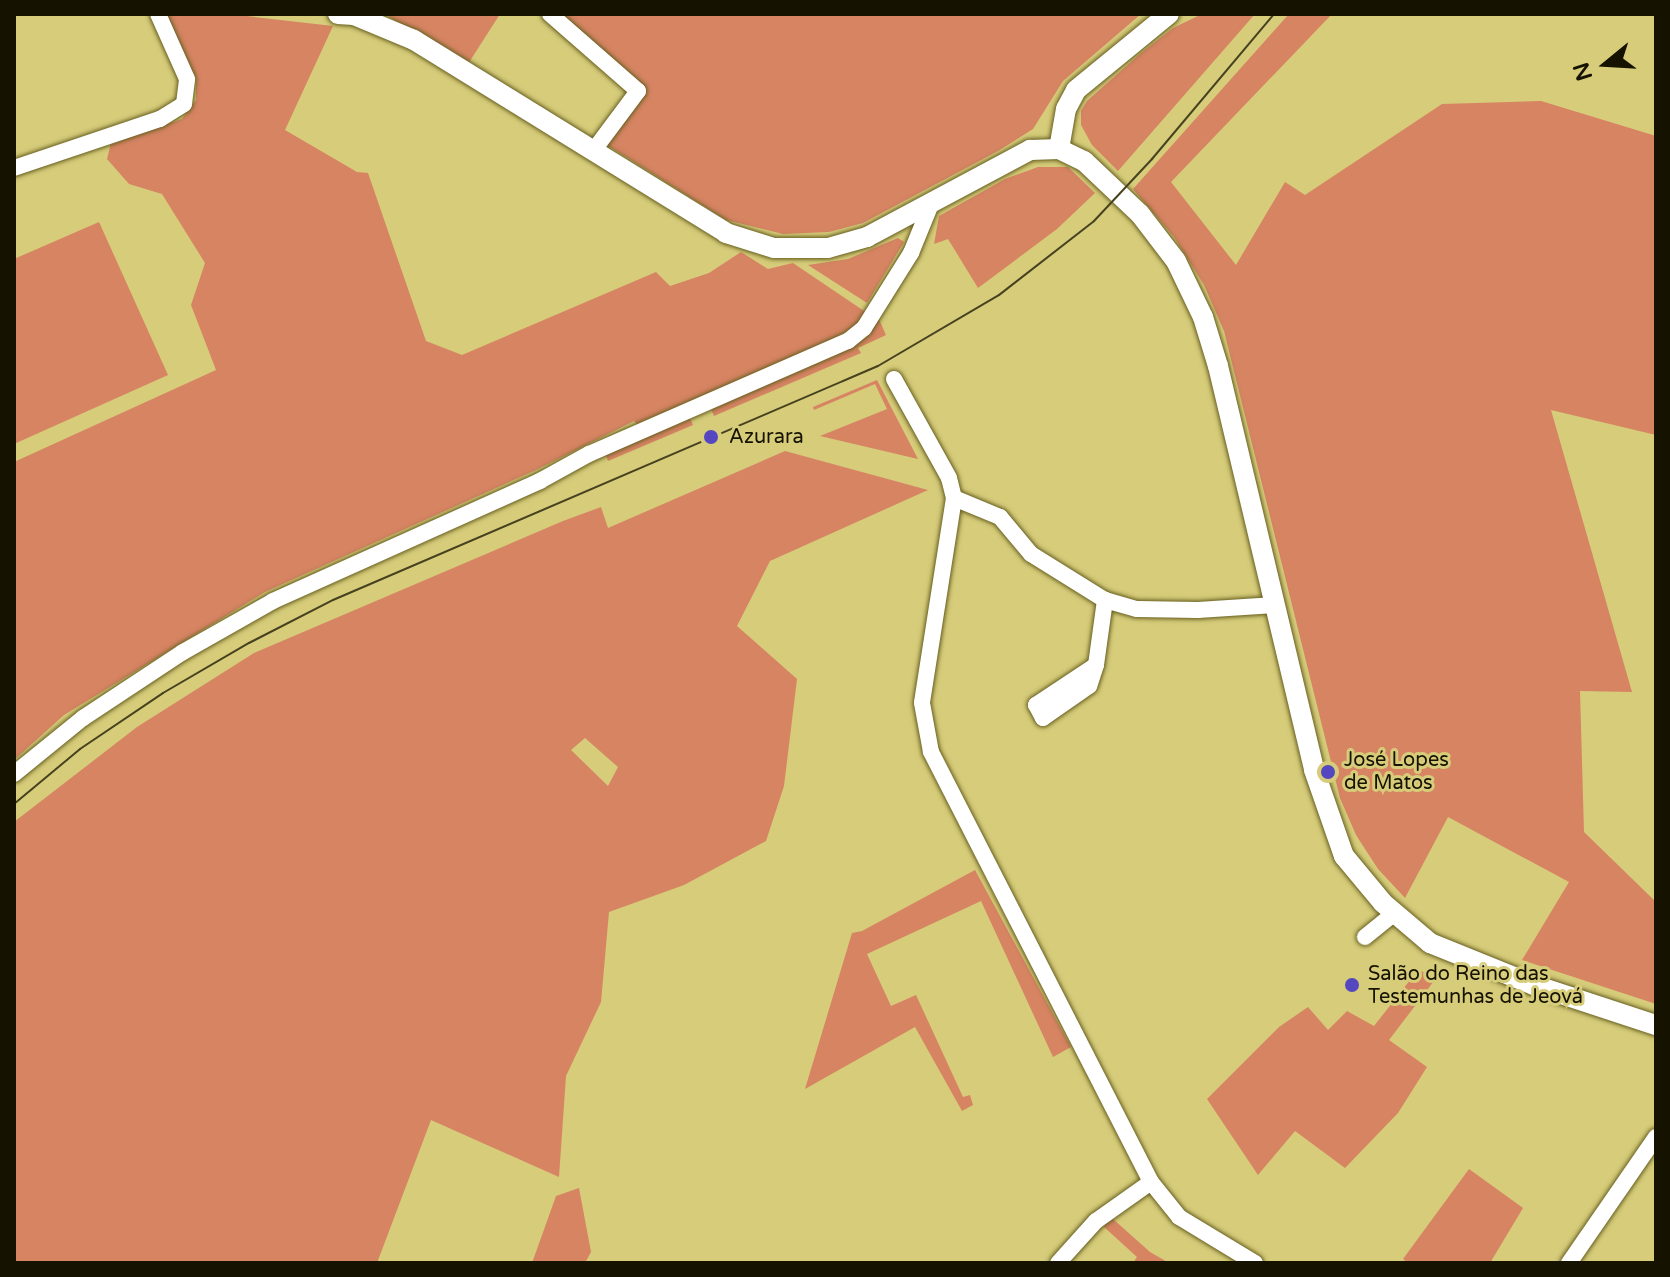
<!DOCTYPE html>
<meta charset="utf-8">
<style>
body{margin:0}
#map{position:relative;width:1670px;height:1277px;overflow:hidden;background:#d6cc7a;font-family:"Varela Round",sans-serif}
div>[style]{position:absolute}
[style*='--x']{left:calc(var(--x)*1px);top:calc(var(--y)*1px);width:calc(var(--w)*1px);rotate:calc(var(--a)*1deg)}
.green>*{inset:0;background:#d78463}
.roads{filter:drop-shadow(0 0 2px #675f20) drop-shadow(0 0 2px #675f20)}
.minor>*{height:16px;margin:-8px;padding:0 8px;transform-origin:8px;border-radius:8px;background:#fff}
.tertiary>*{height:20px;margin:-10px;padding:0 10px;transform-origin:10px;border-radius:10px;background:#fff}
.tram>*{height:2px;margin:-1px;padding:0 1px;transform-origin:1px;border-radius:1px;background:#46411f}
.dots>*{width:22px;height:22px;translate:-50% -50%;box-sizing:border-box;border:4px solid #d6cc7a;border-radius:50%}
span{translate:-50% -50%;white-space:nowrap;text-align:center;line-height:1.15;-webkit-text-stroke:6px #d6cc7a;paint-order:stroke}
.poi-label{font-size:20px;color:#161200}
.left{translate:0 -50%;text-align:left}
.frame{position:absolute;inset:0;border:16px solid #161200;pointer-events:none}
.north{position:absolute;left:1566px;top:24px;width:80px;height:80px;-webkit-text-stroke:6px #d6cc7a;paint-order:stroke;rotate:252deg;font-size:22px;font-weight:700;line-height:32px;text-align:center;color:#161200}
.north::after{content:'';display:block;margin:auto;width:28px;height:36px;background:#161200;clip-path:polygon(50% 0,100% 100%,50% 72%,0 100%)}
</style>
<div id="map">
<div class="green">
<div style="clip-path:polygon(166px 14px,229px 14px,333px 26px,285px 130px,357px 172px,368px 173px,426px 341px,462px 355px,656px 272px,670px 286px,709px 273px,741px 252px,768px 269px,793px 263px,867px 313px,862px 323px,842px 337px,637px 424px,634px 421px,536px 470px,265px 592px,64px 715px,14px 760px,14px 462px,216px 370px,191px 305px,205px 263px,162px 194px,129px 184px,107px 159px,111px 143px,182px 119px,196px 100px,196px 79px)"></div>
<div style="clip-path:polygon(385px 14px,500px 14px,468px 64px)"></div>
<div style="clip-path:polygon(558px 14px,1141px 14px,1063px 81px,1033px 129px,998px 151px,863px 223px,829px 232px,783px 234px,726px 220px,607px 145px,645px 90px)"></div>
<div style="clip-path:polygon(1202px 14px,1255px 14px,1118px 171px,1092px 145px,1081px 125px,1081px 111px,1087px 101px,1141px 53px,1173px 28px)"></div>
<div style="clip-path:polygon(1289px 14px,1332px 14px,1171px 182px,1236px 265px,1285px 182px,1305px 195px,1442px 104px,1541px 101px,1656px 136px,1656px 435px,1551px 410px,1632px 692px,1580px 691px,1584px 832px,1656px 902px,1656px 1004px,1522px 960px,1569px 882px,1448px 817px,1405px 898px,1378px 869px,1356px 835px,1340px 798px,1224px 331px,1204px 285px,1174px 237px,1133px 189px)"></div>
<div style="clip-path:polygon(1038px 167px,1068px 167px,1095px 193px,1057px 229px,978px 288px,948px 239px,934px 244px,939px 216px,1005px 179px)"></div>
<div style="clip-path:polygon(99px 222px,168px 375px,14px 444px,14px 259px)"></div>
<div style="clip-path:polygon(898px 238px,904px 242px,867px 303px,808px 265px,848px 259px)"></div>
<div style="clip-path:polygon(878px 317px,886px 335px,858px 348px,861px 353px,714px 416px,711px 409px,690px 418px,693px 425px,608px 461px,605px 453px,840px 352px)"></div>
<div style="clip-path:polygon(877px 380px,891px 407px,918px 459px,820px 436px,887px 409px,875px 384px,814px 410px,813px 407px)"></div>
<div style="clip-path:polygon(evenodd,785px 451px,928px 490px,770px 561px,737px 626px,797px 679px,784px 786px,766px 841px,684px 885px,609px 912px,601px 1002px,566px 1076px,559px 1177px,431px 1120px,377px 1263px,14px 1263px,14px 822px,137px 727px,254px 653px,563px 521px,601px 507px,608px 528px,785px 451px,585px 738px,618px 767px,608px 786px,571px 750px,585px 738px)"></div>
<div style="clip-path:polygon(975px 870px,1071px 1047px,1053px 1057px,981px 901px,867px 954px,891px 1006px,916px 995px,963px 1097px,970px 1095px,973px 1105px,962px 1111px,915px 1027px,805px 1089px,852px 933px,862px 931px)"></div>
<div style="clip-path:polygon(1418px 970px,1437px 977px,1389px 1040px,1427px 1067px,1398px 1113px,1345px 1168px,1295px 1131px,1258px 1175px,1207px 1099px,1279px 1027px,1308px 1007px,1328px 1030px,1347px 1011px,1374px 1026px)"></div>
<div style="clip-path:polygon(1469px 1169px,1523px 1208px,1490px 1263px,1408px 1263px,1403px 1259px)"></div>
<div style="clip-path:polygon(579px 1188px,591px 1252px,585px 1263px,532px 1263px,556px 1196px)"></div>
<div style="clip-path:polygon(1113px 1219px,1150px 1252px,1169px 1263px,1133px 1263px,1137px 1257px,1103px 1226px)"></div>
</div>
<div class="roads">
<div class="minor">
<div style="--x:550;--y:14;--w:117;--a:41.2"></div>
<div style="--x:638;--y:91;--w:74;--a:126.7"></div>
<div style="--x:14;--y:168;--w:154;--a:-18.6"></div>
<div style="--x:160;--y:119;--w:28;--a:-32"></div>
<div style="--x:184;--y:104;--w:25;--a:-83"></div>
<div style="--x:187;--y:79;--w:71;--a:-114"></div>
<div style="--x:894;--y:379;--w:113;--a:60.9"></div>
<div style="--x:949;--y:478;--w:21;--a:76"></div>
<div style="--x:954;--y:498;--w:207;--a:98.9"></div>
<div style="--x:922;--y:703;--w:50;--a:79.6"></div>
<div style="--x:931;--y:752;--w:483;--a:62.9"></div>
<div style="--x:1151;--y:1182;--w:45;--a:51.3"></div>
<div style="--x:1179;--y:1217;--w:89;--a:31.2"></div>
<div style="--x:954;--y:498;--w:50;--a:22.4"></div>
<div style="--x:1000;--y:517;--w:48;--a:50"></div>
<div style="--x:1031;--y:554;--w:87;--a:31.9"></div>
<div style="--x:1105;--y:600;--w:33;--a:16"></div>
<div style="--x:1137;--y:609;--w:61;--a:0.9"></div>
<div style="--x:1198;--y:610;--w:77;--a:-3.7"></div>
<div style="--x:1096;--y:665;--w:22;--a:108"></div>
<div style="--x:1089;--y:686;--w:56;--a:145.2"></div>
<div style="--x:1043;--y:718;--w:15;--a:-118"></div>
<div style="--x:1036;--y:705;--w:72;--a:-33.7"></div>
<div style="--x:1096;--y:665;--w:66;--a:-82.1"></div>
<div style="--x:14;--y:774;--w:89;--a:-39.1"></div>
<div style="--x:83;--y:718;--w:120;--a:-33.4"></div>
<div style="--x:183;--y:652;--w:103;--a:-29.5"></div>
<div style="--x:273;--y:601;--w:293;--a:-24.2"></div>
<div style="--x:540;--y:481;--w:56;--a:-28.9"></div>
<div style="--x:589;--y:454;--w:283;--a:-23.6"></div>
<div style="--x:848;--y:341;--w:21;--a:-39"></div>
<div style="--x:864;--y:328;--w:89;--a:-57.9"></div>
<div style="--x:911;--y:253;--w:53;--a:-67.8"></div>
<div style="--x:1365;--y:937;--w:38;--a:-39"></div>
<div style="--x:1058;--y:1263;--w:57;--a:-47.9"></div>
<div style="--x:1096;--y:1221;--w:67;--a:-35.3"></div>
<div style="--x:1569;--y:1263;--w:153;--a:-55.4"></div>
</div>
<div class="tertiary">
<div style="--x:338;--y:14;--w:16;--a:4"></div>
<div style="--x:354;--y:15;--w:65;--a:22.6"></div>
<div style="--x:414;--y:40;--w:367;--a:31.7"></div>
<div style="--x:726;--y:233;--w:50;--a:17.4"></div>
<div style="--x:774;--y:248;--w:54;--a:0"></div>
<div style="--x:828;--y:248;--w:41;--a:-15.8"></div>
<div style="--x:867;--y:237;--w:185;--a:-28.1"></div>
<div style="--x:1030;--y:150;--w:29;--a:-2"></div>
<div style="--x:1059;--y:149;--w:28;--a:26"></div>
<div style="--x:1084;--y:161;--w:77;--a:43.4"></div>
<div style="--x:1140;--y:214;--w:59;--a:52.5"></div>
<div style="--x:1176;--y:261;--w:62;--a:64.3"></div>
<div style="--x:1203;--y:317;--w:51;--a:73"></div>
<div style="--x:1218;--y:366;--w:415;--a:76.6"></div>
<div style="--x:1314;--y:770;--w:91;--a:70.8"></div>
<div style="--x:1344;--y:856;--w:61;--a:50.3"></div>
<div style="--x:1383;--y:903;--w:62;--a:40.4"></div>
<div style="--x:1430;--y:943;--w:112;--a:22"></div>
<div style="--x:1534;--y:985;--w:128;--a:18.2"></div>
<div style="--x:1059;--y:149;--w:41;--a:-80.1"></div>
<div style="--x:1066;--y:109;--w:21;--a:-62"></div>
<div style="--x:1076;--y:90;--w:120;--a:-39.3"></div>
</div>
</div>
<div class="tram">
<div style="--x:14;--y:804;--w:86;--a:-39.8"></div>
<div style="--x:80;--y:749;--w:100;--a:-34"></div>
<div style="--x:163;--y:693;--w:99;--a:-30.2"></div>
<div style="--x:249;--y:643;--w:94;--a:-27.1"></div>
<div style="--x:333;--y:600;--w:593;--a:-23.24"></div>
<div style="--x:878;--y:366;--w:140;--a:-30.4"></div>
<div style="--x:999;--y:295;--w:120;--a:-37.9"></div>
<div style="--x:1094;--y:221;--w:85;--a:-46.9"></div>
<div style="--x:1152;--y:159;--w:189;--a:-49.9"></div>
</div>
<div class="dots">
<div style="left:711px;top:437px;background:#5547bf"></div>
<div style="left:1328px;top:772px;background:#5547bf"></div>
<div style="left:1352px;top:985px;background:#5547bf"></div>
</div>
<div class="poi-label">
<span class="left" style="left:729px;top:437px">Azurara</span>
<span class="left" style="left:1344px;top:772px">José Lopes<br>de Matos</span>
<span class="left" style="left:1368px;top:986px">Salão do Reino das<br>Testemunhas de Jeová</span>
</div>
<div class="frame"></div>
<div class="north">N</div>
</div>
